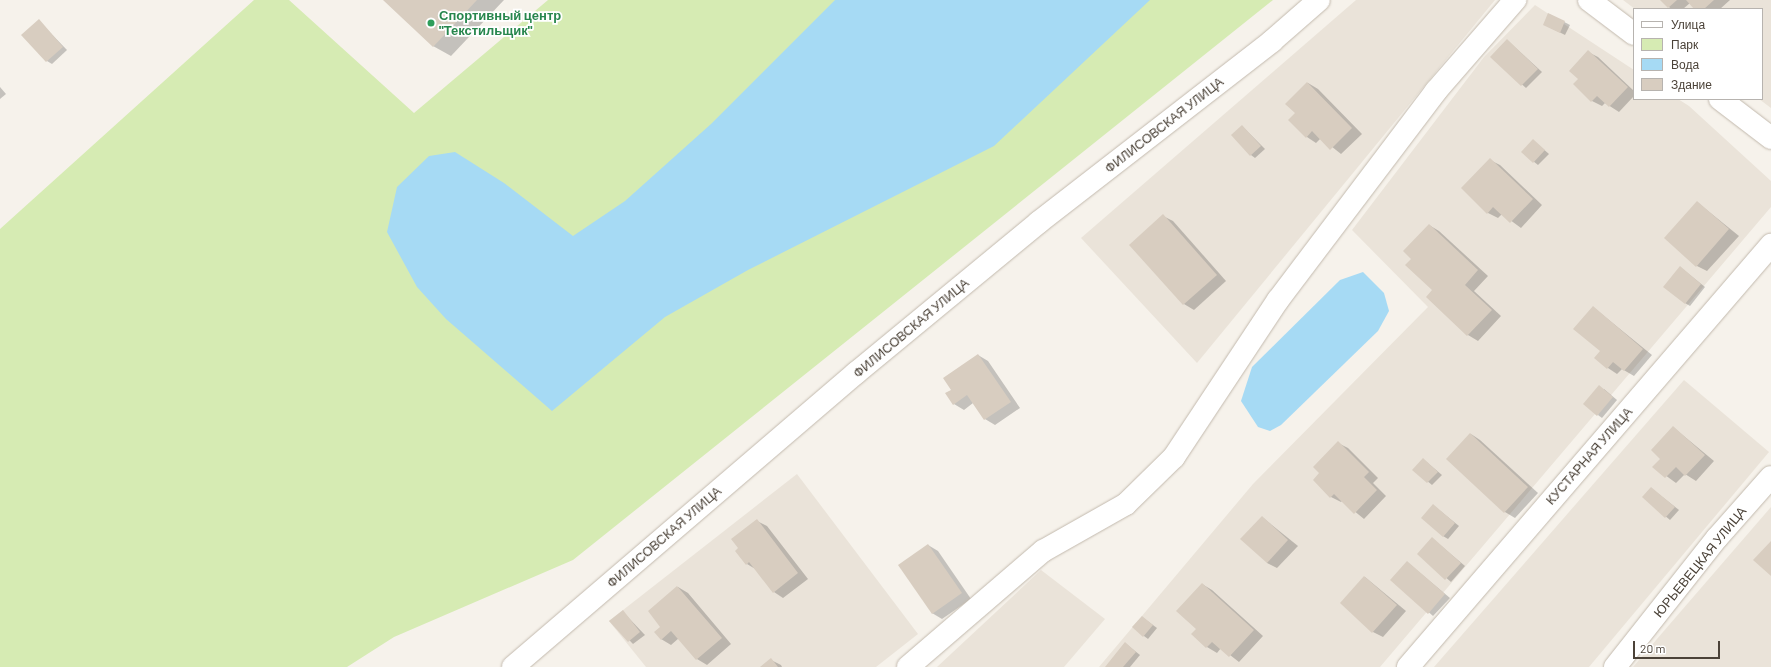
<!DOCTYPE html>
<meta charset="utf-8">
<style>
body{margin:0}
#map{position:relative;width:1771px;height:667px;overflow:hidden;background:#f6f2eb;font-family:Barlow,sans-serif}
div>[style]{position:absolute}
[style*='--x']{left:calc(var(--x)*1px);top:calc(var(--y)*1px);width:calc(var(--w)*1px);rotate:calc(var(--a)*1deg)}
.residential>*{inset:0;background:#eae3d9}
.green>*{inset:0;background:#d6ebb3}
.water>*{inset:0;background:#a6daf4}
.shadow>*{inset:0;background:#0003}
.building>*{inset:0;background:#d8cdc0}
.roads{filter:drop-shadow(0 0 1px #c2b9ad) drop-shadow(0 0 1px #c2b9ad)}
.minor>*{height:22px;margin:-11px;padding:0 11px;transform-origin:11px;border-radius:11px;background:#fff}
.dots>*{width:11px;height:11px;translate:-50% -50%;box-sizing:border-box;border:2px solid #fff;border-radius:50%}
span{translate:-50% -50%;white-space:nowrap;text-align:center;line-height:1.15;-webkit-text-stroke:3.5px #fff;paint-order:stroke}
.leisure-label{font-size:13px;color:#27864d;font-weight:700}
.left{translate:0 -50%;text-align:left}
.street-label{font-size:13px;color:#4b4238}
.legend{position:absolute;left:1633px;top:8px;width:130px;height:92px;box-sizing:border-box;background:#fff;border:1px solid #b7b3af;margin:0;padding:5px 7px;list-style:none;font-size:12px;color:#4b4238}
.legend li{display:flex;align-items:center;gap:8px;height:20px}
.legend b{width:20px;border:1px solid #b7b3af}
.scale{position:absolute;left:1633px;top:641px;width:87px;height:18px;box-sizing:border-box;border:2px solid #4b4238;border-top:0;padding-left:5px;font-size:12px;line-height:14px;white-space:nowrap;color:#4b4238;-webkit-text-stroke:3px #fff;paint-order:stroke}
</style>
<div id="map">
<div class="residential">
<div style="clip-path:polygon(1356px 0,1495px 0,1197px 363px,1081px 238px)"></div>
<div style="clip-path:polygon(1623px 0,1771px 0,1771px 108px,1759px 99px,1762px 99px,1762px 9px,1635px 9px)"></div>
<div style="clip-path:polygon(1535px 5px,1634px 70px,1634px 99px,1678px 99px,1689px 106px,1771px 181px,1771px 207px,1380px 667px,1099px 667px,1253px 484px,1428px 307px,1352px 230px,1484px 57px)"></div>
<div style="clip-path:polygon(1684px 380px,1769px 452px,1589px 667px,1434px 667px)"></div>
<div style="clip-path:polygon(797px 474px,918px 634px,876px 667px,646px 667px,609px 621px)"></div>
<div style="clip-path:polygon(1771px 507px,1771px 667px,1633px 667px,1644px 654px)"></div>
<div style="clip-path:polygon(1041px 570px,1105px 619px,1064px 667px,937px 667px)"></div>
</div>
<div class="green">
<div style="clip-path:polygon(254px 0,289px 0,414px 113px,548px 0,1273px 0,573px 560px,394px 637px,347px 667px,0 667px,0 229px)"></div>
</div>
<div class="water">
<div style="clip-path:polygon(835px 0,1150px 0,994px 146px,748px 270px,665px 317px,552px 411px,446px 319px,417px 287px,387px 232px,397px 187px,429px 156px,455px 152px,504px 183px,573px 236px,625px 201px,711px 124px)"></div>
<div style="clip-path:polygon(1363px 272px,1384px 293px,1389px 311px,1378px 331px,1281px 425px,1270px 431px,1258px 427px,1241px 401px,1252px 367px,1340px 280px)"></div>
</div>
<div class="shadow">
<div style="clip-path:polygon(384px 0,504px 0,451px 56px,433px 46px)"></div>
<div style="clip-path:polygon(1662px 0,1730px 0,1720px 9px,1696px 9px,1690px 3px,1683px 9px,1671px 9px)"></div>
<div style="clip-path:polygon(1549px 14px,1570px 25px,1565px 35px,1549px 27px)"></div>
<div style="clip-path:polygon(39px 21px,67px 50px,52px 64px,47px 61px)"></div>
<div style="clip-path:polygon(1507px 40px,1542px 72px,1526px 88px,1491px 57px)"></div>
<div style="clip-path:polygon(1588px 52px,1598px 57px,1634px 91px,1634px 96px,1619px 112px,1605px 103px,1602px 106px,1592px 101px,1579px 79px)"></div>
<div style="clip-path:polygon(1308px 83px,1318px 89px,1362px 134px,1341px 154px,1321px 138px,1316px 143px,1307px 137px)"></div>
<div style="clip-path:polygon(0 87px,6px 94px,0 99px)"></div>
<div style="clip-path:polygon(1242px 126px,1265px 149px,1255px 158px,1251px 155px)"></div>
<div style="clip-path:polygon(1534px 141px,1549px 154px,1538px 165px,1522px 152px)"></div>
<div style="clip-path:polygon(1490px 160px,1500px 165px,1542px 205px,1521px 228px,1502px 214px,1498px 218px,1488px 213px)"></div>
<div style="clip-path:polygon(1697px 202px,1739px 236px,1707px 271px,1697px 266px)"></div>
<div style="clip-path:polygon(1163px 216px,1173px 221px,1226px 281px,1194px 310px,1184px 304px)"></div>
<div style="clip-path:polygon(1429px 225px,1439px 231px,1488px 276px,1474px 291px,1501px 316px,1478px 341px,1468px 335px,1427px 297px,1434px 290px,1412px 259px)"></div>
<div style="clip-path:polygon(1680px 267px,1705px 287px,1690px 306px,1685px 303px)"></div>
<div style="clip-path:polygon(1593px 307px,1652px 355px,1634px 376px,1622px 369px,1617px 374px,1608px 368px,1601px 351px)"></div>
<div style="clip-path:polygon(978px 355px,988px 361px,1020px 408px,995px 425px,985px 419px,973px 403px,964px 410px,954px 404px,952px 390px)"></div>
<div style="clip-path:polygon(1604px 389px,1617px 400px,1602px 418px,1598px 415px)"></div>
<div style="clip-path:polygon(1673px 427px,1714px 461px,1696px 481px,1685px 474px,1676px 483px,1654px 467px,1661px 459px)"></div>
<div style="clip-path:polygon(1471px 434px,1480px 440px,1538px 493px,1515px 518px,1505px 512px)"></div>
<div style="clip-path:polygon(1338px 443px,1348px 448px,1378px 478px,1373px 483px,1386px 496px,1364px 519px,1342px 501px,1341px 502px,1331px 497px,1321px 473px)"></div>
<div style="clip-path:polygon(1423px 459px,1442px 475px,1432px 485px,1414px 470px)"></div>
<div style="clip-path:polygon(1651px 488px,1679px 510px,1670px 520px,1643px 497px)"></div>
<div style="clip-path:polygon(1433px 505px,1459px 526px,1448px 539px,1443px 536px)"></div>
<div style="clip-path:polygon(1262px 517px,1298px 546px,1277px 568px,1267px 563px)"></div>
<div style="clip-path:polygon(757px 521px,767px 526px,808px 579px,783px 598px,774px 592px,757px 570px,747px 564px)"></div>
<div style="clip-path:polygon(1433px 539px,1465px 566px,1451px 582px,1419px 554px)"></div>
<div style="clip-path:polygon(928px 545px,938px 551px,971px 599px,942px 619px,932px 613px)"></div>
<div style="clip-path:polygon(1407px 562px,1450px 598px,1433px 616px,1392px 580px)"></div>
<div style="clip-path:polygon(1365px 577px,1406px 611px,1383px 637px,1373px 632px)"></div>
<div style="clip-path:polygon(1202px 584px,1212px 590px,1263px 636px,1239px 662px,1221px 648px,1217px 653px,1207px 647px)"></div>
<div style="clip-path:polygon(678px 587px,688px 593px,731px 644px,707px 665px,697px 659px,679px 638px,671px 645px,661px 639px,662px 627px)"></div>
<div style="clip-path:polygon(623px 612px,645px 635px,633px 644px,611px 621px)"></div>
<div style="clip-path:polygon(1142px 617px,1157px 628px,1148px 639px,1144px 636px)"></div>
<div style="clip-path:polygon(1125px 643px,1140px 655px,1130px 667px,1106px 667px)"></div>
<div style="clip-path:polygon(771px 660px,781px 665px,782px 667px,762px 667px)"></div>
</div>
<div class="building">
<div style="clip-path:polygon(383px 0,477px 0,433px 47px)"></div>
<div style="clip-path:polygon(1660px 0,1677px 0,1668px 8px)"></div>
<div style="clip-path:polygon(1686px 0,1714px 0,1704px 9px,1694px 9px)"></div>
<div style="clip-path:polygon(1548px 13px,1565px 21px,1560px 33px,1543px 25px)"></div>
<div style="clip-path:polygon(39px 19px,63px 47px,46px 62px,21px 35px)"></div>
<div style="clip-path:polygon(1507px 39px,1538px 69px,1521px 86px,1490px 57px)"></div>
<div style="clip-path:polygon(1588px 50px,1628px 87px,1609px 107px,1597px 96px,1591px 102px,1573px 84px,1578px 79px,1569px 71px)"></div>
<div style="clip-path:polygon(1307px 82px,1352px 128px,1330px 150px,1312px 131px,1306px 138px,1288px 120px,1295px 113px,1285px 104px)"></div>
<div style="clip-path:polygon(1242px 125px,1261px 146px,1250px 156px,1231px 135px)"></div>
<div style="clip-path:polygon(1533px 139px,1545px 150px,1533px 163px,1521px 152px)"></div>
<div style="clip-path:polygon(1490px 158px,1533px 199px,1510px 223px,1493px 207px,1487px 214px,1461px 188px)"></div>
<div style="clip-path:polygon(1697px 201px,1729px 229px,1696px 267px,1664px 238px)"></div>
<div style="clip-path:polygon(1163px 214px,1217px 275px,1183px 305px,1129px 245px)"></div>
<div style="clip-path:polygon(1429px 224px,1478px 270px,1465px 285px,1492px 310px,1467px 336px,1426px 297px,1432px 290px,1405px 265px,1411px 259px,1403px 251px)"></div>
<div style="clip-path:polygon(1680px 266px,1701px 284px,1685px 304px,1663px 287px)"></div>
<div style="clip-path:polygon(1593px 306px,1643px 349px,1624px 371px,1613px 362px,1607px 369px,1594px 358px,1600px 351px,1573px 329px)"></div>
<div style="clip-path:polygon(978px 354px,1011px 402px,984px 420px,967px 395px,953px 405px,945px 393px,951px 390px,943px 378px)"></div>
<div style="clip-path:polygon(1599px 385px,1613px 397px,1597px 416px,1583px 404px)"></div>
<div style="clip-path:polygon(1673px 426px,1705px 455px,1685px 476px,1676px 467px,1665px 478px,1652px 467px,1660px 459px,1651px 450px)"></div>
<div style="clip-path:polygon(1470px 433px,1528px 487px,1504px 513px,1446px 459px)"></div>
<div style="clip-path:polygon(1338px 441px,1369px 472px,1364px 477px,1377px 490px,1354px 514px,1334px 494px,1330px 498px,1313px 480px,1319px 473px,1313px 467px)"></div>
<div style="clip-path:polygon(1423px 458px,1438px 472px,1427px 483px,1412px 470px)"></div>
<div style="clip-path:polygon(1651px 487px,1675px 507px,1665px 518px,1642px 497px)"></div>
<div style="clip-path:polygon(1433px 504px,1455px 523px,1443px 537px,1421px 518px)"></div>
<div style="clip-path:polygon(1262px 516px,1288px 540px,1267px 563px,1240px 539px)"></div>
<div style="clip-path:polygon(757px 519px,798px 573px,773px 593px,749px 562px,746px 565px,735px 551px,738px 548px,731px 539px)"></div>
<div style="clip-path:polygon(1432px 537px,1461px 563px,1445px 580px,1417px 554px)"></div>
<div style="clip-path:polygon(1771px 541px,1771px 576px,1753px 560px)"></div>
<div style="clip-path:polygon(928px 544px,962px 593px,932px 614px,898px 565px)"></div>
<div style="clip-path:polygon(1407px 561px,1445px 594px,1428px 614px,1390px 580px)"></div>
<div style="clip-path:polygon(1364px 576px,1397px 605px,1372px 633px,1340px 603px)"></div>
<div style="clip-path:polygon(1202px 583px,1254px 630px,1229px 657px,1212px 642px,1206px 648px,1191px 634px,1196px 629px,1176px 611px)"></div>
<div style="clip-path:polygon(677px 586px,722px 638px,696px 660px,671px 631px,661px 640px,654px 632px,660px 627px,648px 611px)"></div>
<div style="clip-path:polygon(623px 610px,640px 632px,628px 642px,609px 621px)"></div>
<div style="clip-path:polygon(1142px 616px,1153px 625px,1143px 637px,1132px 627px)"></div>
<div style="clip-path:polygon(1125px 642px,1136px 652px,1123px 667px,1105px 667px)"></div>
<div style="clip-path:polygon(771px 658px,778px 667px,760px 667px)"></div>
</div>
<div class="roads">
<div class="minor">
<div style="--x:1589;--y:0;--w:56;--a:37.1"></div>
<div style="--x:1720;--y:99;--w:64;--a:37.4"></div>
<div style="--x:513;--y:667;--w:452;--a:-40.6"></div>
<div style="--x:856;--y:373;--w:237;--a:-39.5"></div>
<div style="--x:1039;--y:222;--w:295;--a:-37.8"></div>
<div style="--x:1272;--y:41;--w:62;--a:-41.1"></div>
<div style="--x:908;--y:667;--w:178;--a:-40.7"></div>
<div style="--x:1043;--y:551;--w:95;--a:-29.5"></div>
<div style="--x:1126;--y:504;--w:67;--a:-44.4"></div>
<div style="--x:1174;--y:457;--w:188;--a:-56.5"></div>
<div style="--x:1278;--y:300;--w:262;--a:-52.9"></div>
<div style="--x:1436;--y:91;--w:121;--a:-49"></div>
<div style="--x:1408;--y:667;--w:557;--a:-49.3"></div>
<div style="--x:1615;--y:667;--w:164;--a:-51.7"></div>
<div style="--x:1717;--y:538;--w:81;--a:-48.5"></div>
</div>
</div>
<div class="dots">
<div style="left:431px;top:23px;background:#2e9e5b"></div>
</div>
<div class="leisure-label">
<span class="left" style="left:439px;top:23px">Спортивный центр<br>"Текстильщик"</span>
</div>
<div class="street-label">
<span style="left:1164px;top:125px;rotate:-38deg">ФИЛИСОВСКАЯ УЛИЦА</span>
<span style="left:911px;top:328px;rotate:-40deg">ФИЛИСОВСКАЯ УЛИЦА</span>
<span style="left:1589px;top:456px;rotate:-49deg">КУСТАРНАЯ УЛИЦА</span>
<span style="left:664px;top:537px;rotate:-41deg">ФИЛИСОВСКАЯ УЛИЦА</span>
<span style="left:1700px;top:562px;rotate:-51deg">ЮРЬЕВЕЦКАЯ УЛИЦА</span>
</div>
<ul class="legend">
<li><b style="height:5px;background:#fff"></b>Улица</li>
<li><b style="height:11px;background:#d6ebb3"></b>Парк</li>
<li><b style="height:11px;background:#a6daf4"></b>Вода</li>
<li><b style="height:11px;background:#d8cdc0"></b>Здание</li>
</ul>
<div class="scale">20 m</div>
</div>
